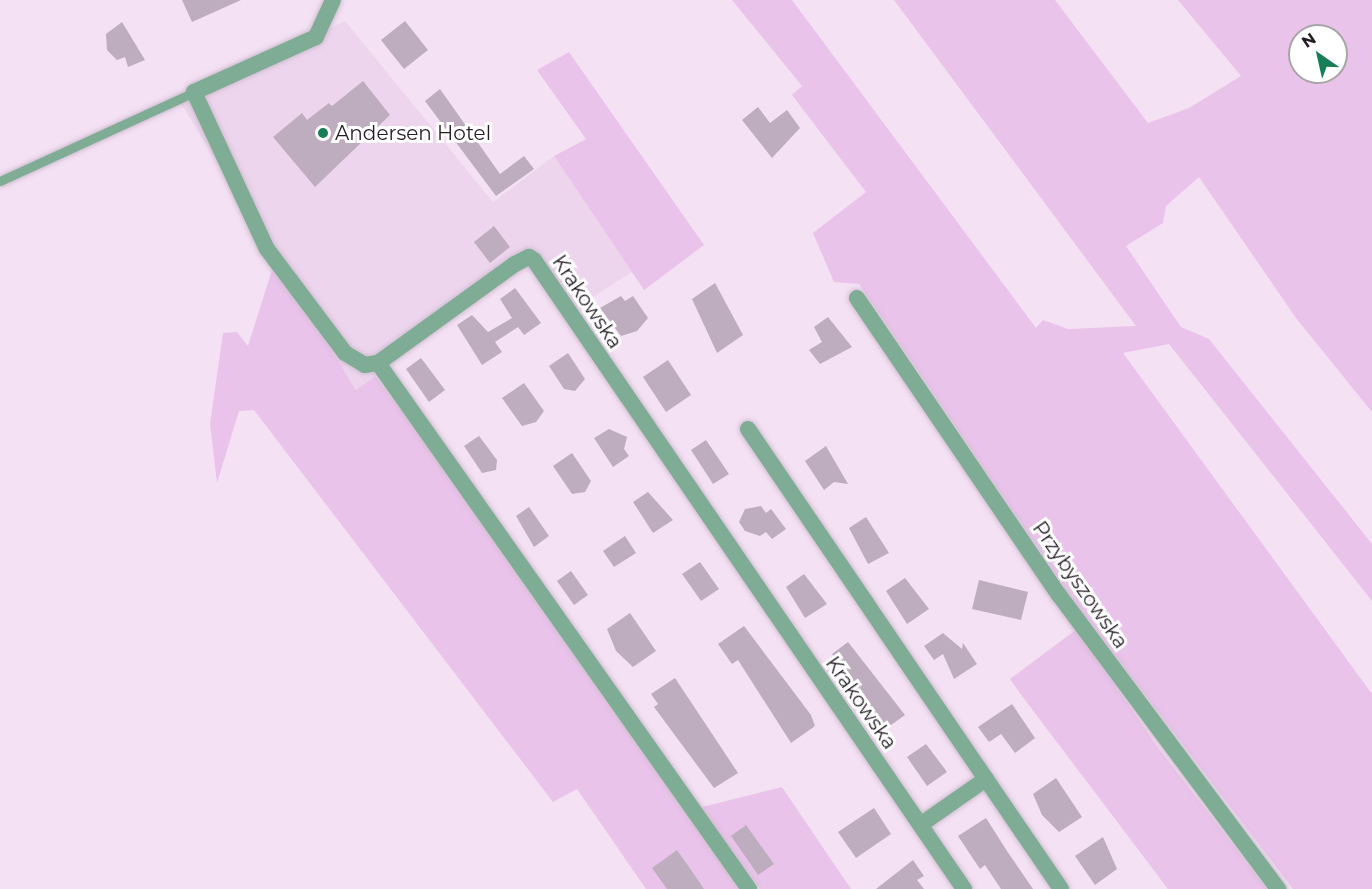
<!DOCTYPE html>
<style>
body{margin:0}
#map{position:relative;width:1372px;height:889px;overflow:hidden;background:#f4e1f4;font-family:Montserrat,sans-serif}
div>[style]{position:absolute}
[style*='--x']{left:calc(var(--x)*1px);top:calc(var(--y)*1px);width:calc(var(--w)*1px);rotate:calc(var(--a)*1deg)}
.built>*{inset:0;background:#edd5ee}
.green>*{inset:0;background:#eac3eb}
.building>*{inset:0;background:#beadbf}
.roads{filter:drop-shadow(0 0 2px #cfbecf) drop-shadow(0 0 2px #cfbecf)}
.service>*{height:9px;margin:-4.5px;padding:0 4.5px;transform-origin:4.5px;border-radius:4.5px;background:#7fac95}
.minor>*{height:16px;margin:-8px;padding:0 8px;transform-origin:8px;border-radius:8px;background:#7fac95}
.dots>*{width:16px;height:16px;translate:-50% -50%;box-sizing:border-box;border:3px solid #fff;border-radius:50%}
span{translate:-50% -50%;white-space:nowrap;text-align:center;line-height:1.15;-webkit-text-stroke:6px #fff;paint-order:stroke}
.poi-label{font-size:20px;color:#251e25}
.left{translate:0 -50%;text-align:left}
.street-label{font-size:20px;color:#251e25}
.north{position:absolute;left:1288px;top:24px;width:60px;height:60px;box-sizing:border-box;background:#fff;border:2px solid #a8a5a8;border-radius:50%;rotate:326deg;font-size:16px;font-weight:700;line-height:24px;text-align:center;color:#251e25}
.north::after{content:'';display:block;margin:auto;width:21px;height:27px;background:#187e57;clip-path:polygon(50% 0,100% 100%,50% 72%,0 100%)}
</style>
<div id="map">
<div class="built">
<div style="clip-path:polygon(345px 21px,493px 202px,554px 156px,632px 272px,577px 307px,537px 251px,521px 249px,526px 258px,356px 390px,179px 100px)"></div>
</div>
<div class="green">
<div style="clip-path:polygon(evenodd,732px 0,792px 0,1036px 328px,1043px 320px,1068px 329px,1136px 326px,894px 0,1055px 0,1148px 123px,1189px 108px,1241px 76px,1178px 0,1372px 0,1372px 412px,1296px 318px,1199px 177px,1166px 206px,1163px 223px,1126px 246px,1181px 327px,1209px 339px,1372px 544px,1372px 601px,1169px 344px,1123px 353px,1372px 694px,1372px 889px,1293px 889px,1075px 603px,859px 284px,834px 282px,813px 233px,866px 192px,792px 95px,802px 86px,732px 0,1300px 36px,1336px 36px,1336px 72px,1300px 72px,1300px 36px)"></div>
<div style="clip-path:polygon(569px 52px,704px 245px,644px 290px,554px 156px,586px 139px,537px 70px)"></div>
<div style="clip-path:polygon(272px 270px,315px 323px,356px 390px,375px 376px,447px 470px,740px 889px,646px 889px,577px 789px,553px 802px,254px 410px,239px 411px,217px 483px,210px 424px,223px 333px,237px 332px,248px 346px)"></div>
<div style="clip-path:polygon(1077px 629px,1156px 745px,1267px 889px,1168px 889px,1022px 696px,1010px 679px)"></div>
<div style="clip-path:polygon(782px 787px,851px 889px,760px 889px,698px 808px)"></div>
</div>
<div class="building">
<div style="clip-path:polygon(182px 0,241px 0,192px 22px)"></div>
<div style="clip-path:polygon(405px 21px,428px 50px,404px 69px,381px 40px)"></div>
<div style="clip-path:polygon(122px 22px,145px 60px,128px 67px,125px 57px,117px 60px,107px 50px,106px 34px)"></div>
<div style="clip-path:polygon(363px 81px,390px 115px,315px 187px,273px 137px,302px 113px,307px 120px,329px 103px,332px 106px)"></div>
<div style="clip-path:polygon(440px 89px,500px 174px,524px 156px,534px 169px,496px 196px,425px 101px)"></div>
<div style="clip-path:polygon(758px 107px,770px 123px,787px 110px,800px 128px,772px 158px,742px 120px)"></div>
<div style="clip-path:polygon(494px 226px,510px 247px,490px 263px,474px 242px)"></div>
<div style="clip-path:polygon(715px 283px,743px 335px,717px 353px,692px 299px)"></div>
<div style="clip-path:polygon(515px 288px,541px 323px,524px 335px,518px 327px,495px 342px,502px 352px,482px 365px,457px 325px,472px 315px,488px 332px,512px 318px,500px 299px)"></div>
<div style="clip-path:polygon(621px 296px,625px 301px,633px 296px,648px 318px,637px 331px,621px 336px,600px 308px)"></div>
<div style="clip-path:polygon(828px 317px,852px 347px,820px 364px,809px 350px,822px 342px,814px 327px)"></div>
<div style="clip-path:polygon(568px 353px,585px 379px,575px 391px,564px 389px,549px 366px)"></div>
<div style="clip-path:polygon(421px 358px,445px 390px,429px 402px,406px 369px)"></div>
<div style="clip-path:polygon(668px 360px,691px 395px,666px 412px,643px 377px)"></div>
<div style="clip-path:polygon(524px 383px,544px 411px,536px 422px,522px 426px,502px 398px)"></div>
<div style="clip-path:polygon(609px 429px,627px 437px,624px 449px,629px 456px,613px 467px,594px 438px)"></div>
<div style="clip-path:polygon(479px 436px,497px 460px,496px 470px,482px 473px,464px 446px)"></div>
<div style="clip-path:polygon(706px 440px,729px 474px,713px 484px,691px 450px)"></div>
<div style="clip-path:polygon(826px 446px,848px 484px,834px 482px,824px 490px,805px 461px)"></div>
<div style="clip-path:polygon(572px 453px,591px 481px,585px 492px,572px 494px,553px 466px)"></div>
<div style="clip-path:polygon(648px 492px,673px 520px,653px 533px,633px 502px)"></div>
<div style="clip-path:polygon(761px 506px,766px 513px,771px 509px,786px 529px,772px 539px,766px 532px,760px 536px,745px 531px,739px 522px,745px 509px)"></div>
<div style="clip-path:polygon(529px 507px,549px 536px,534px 547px,516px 516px)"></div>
<div style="clip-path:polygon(866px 517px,889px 553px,868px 564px,849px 528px)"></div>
<div style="clip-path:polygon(625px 536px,636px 553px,614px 567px,603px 551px)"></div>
<div style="clip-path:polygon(700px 562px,719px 589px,701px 601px,682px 574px)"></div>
<div style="clip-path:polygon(571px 571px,588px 595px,574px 605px,557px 581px)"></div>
<div style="clip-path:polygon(804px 574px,827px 604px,805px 618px,786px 587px)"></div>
<div style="clip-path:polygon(905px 578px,929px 609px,907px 624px,886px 591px)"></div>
<div style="clip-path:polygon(979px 580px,1028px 592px,1021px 620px,972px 609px)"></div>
<div style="clip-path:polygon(630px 613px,656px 651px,633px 667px,616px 651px,607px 629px)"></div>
<div style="clip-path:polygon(744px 626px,811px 715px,815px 726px,791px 743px,738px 660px,732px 664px,718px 644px)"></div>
<div style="clip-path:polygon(943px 633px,962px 649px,963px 643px,977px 664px,954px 679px,943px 654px,934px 660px,924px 646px)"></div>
<div style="clip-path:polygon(848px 642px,905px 715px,884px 730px,832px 654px)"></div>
<div style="clip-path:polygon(675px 678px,738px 773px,714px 788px,654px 707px,658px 704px,651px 694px)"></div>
<div style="clip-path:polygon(1012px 704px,1035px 738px,1015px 753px,1001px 734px,989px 742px,978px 727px)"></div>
<div style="clip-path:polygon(926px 744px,947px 772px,927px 786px,907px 757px)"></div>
<div style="clip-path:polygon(1056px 778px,1082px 817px,1059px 832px,1042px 815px,1033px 794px)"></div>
<div style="clip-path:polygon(874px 808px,891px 834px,856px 858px,838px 832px)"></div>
<div style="clip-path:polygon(986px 818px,1007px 851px,1033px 889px,1001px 889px,985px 865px,980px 869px,958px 836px)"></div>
<div style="clip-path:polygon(746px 825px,774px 864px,758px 875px,731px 836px)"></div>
<div style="clip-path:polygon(1103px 837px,1117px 869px,1095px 885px,1075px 856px)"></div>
<div style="clip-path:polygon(677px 850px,689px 867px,704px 889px,667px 889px,652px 868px)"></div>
<div style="clip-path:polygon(913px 860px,924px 876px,917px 880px,924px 889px,876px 889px)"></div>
</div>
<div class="roads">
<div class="service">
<div style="--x:0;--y:181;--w:213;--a:-24.6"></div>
</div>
<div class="minor">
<div style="--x:333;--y:0;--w:41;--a:114.7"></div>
<div style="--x:316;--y:37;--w:134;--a:155.7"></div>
<div style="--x:194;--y:92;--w:173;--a:65.1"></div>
<div style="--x:267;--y:249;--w:130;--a:53.1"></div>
<div style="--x:345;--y:353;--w:23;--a:31"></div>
<div style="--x:365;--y:365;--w:13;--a:-9"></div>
<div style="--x:378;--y:363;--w:169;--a:-35.9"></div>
<div style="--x:515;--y:264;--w:16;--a:-27"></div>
<div style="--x:529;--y:257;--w:6;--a:31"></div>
<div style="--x:534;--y:260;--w:762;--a:55.64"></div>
<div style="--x:857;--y:298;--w:359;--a:55.8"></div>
<div style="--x:1059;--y:595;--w:367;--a:53.3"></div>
<div style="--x:378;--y:363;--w:644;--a:54.8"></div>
<div style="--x:748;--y:429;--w:423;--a:55.8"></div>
<div style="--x:986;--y:779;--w:80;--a:145.1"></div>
<div style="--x:986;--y:779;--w:133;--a:55.7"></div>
</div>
</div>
<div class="dots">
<div style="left:323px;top:133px;background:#187e57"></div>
</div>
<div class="poi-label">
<span class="left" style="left:335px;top:133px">Andersen Hotel</span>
</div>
<div class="street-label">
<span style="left:587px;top:302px;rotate:56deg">Krakowska</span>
<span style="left:1080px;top:585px;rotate:55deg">Przybyszowska</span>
<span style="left:861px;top:703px;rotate:55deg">Krakowska</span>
</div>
<div class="north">N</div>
</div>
